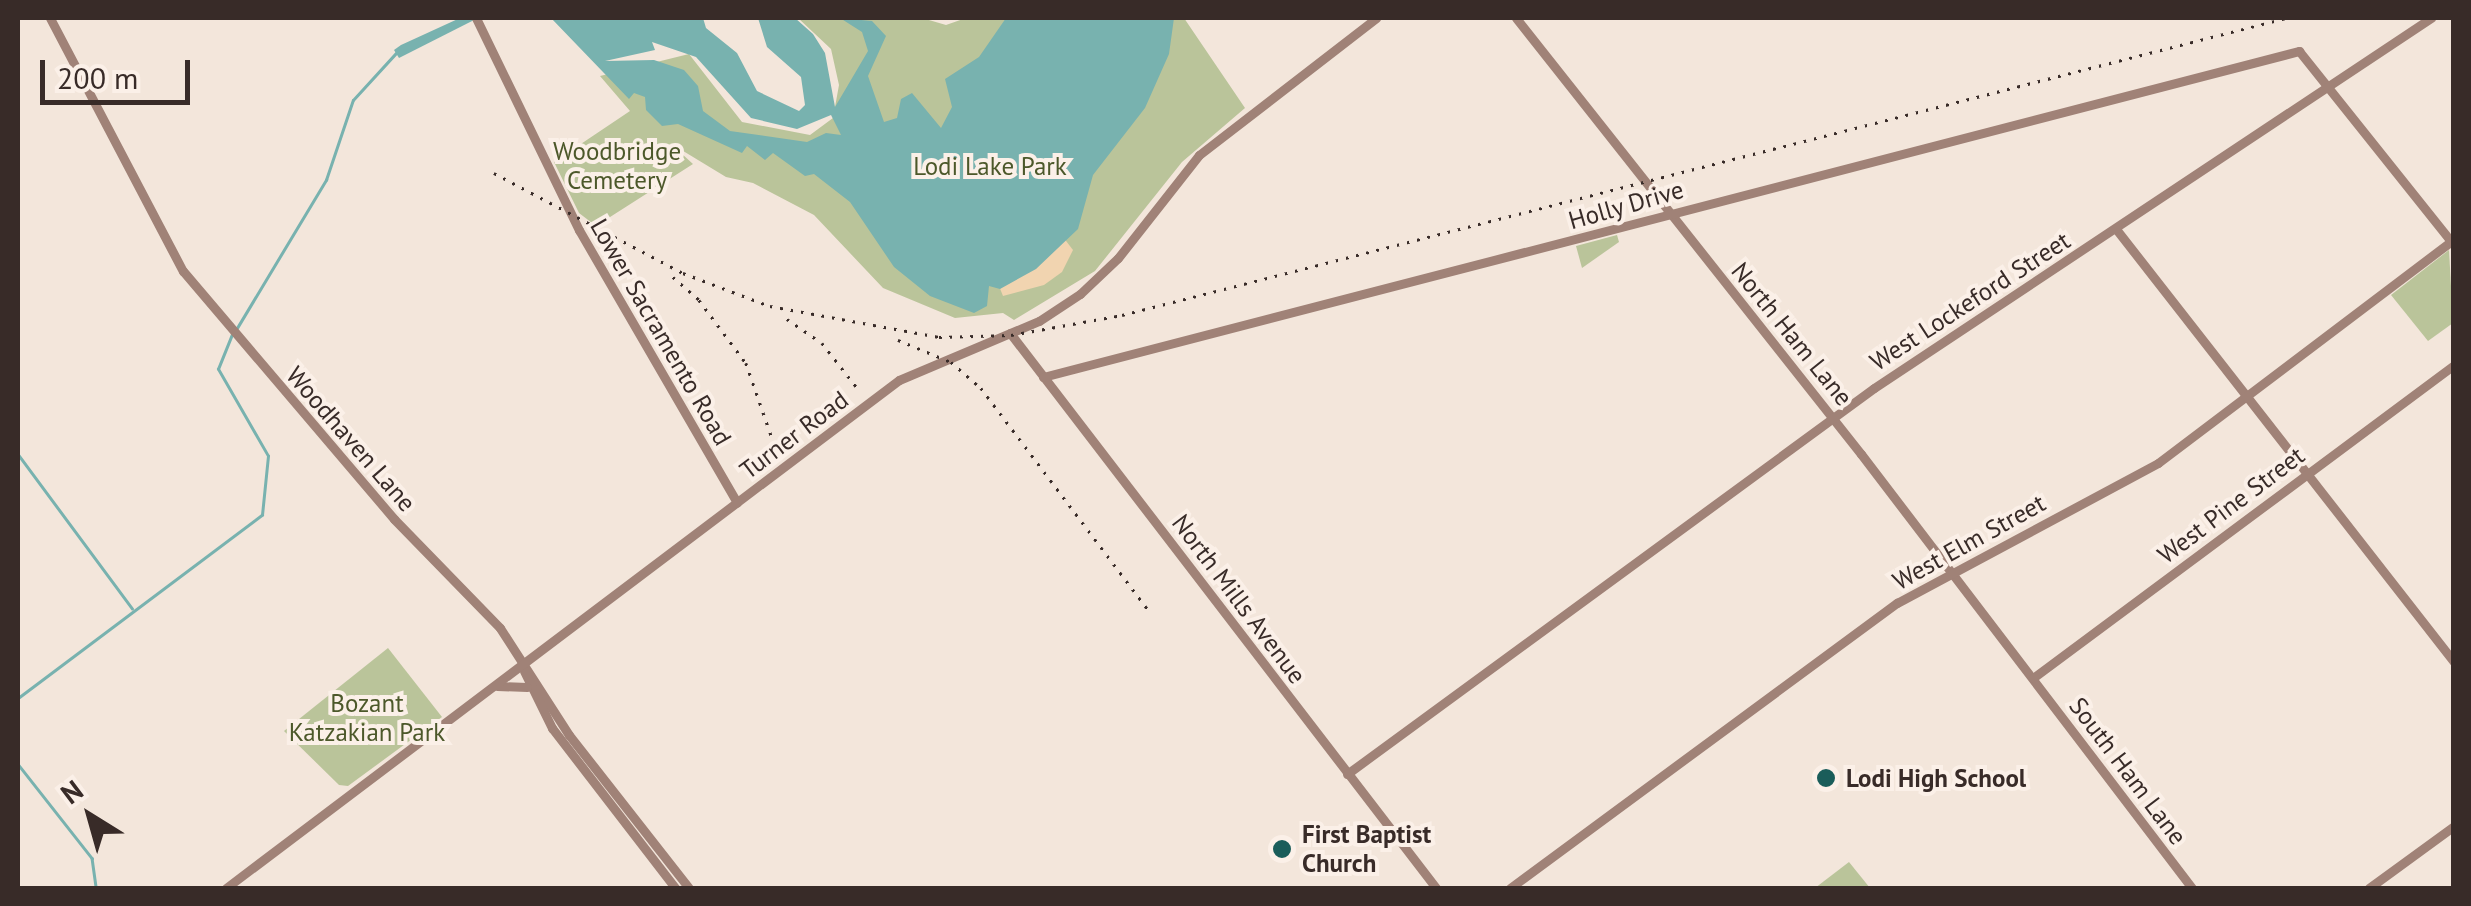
<!DOCTYPE html>
<style>
body{margin:0}
#map{position:relative;width:2471px;height:906px;overflow:hidden;background:#f3e6db;font-family:"PT Sans",sans-serif}
div>[style]{position:absolute}
[style*='--x']{left:calc(var(--x)*1px);top:calc(var(--y)*1px);width:calc(var(--w)*1px);rotate:calc(var(--a)*1deg)}
.green>*{inset:0;background:#bac49a}
.sand>*{inset:0;background:#f1d4b0}
.water>*{inset:0;background:#78b2af}
.stream>*{height:2.5px;margin:-1.25px;padding:0 1.25px;transform-origin:1.25px;border-radius:1.25px;background:#78b2af}
.secondary>*{height:9px;margin:-4.5px;padding:0 4.5px;transform-origin:4.5px;border-radius:4.5px;background:#a08277}
.rail>*{height:2.5px;margin-top:-1.25px;transform-origin:0;background:repeating-linear-gradient(90deg,#382b28 0 2.5px,transparent 0 10.5px)}
.dots>*{width:28px;height:28px;translate:-50% -50%;box-sizing:border-box;border:5px solid #fbf0e8;border-radius:50%}
span{translate:-50% -50%;white-space:nowrap;text-align:center;line-height:1.15;-webkit-text-stroke:8px #fbf0e8;paint-order:stroke}
.park-label{font-size:25px;color:#4c582a}
.street-label{font-size:25px;color:#382b28}
.poi-label{font-size:25px;color:#382b28;font-weight:700}
.left{translate:0 -50%;text-align:left}
.frame{position:absolute;inset:0;border:20px solid #382b28;pointer-events:none}
.north{position:absolute;left:40px;top:766px;width:100px;height:100px;-webkit-text-stroke:8px #fbf0e8;paint-order:stroke;rotate:323deg;font-size:28px;font-weight:700;line-height:40px;text-align:center;color:#382b28}
.north::after{content:'';display:block;margin:auto;width:35px;height:45px;background:#382b28;clip-path:polygon(50% 0,100% 100%,50% 72%,0 100%)}
.scale{position:absolute;left:40px;top:60px;width:150px;height:45px;box-sizing:border-box;border:5px solid #382b28;border-top:0;padding-left:12px;font-size:30px;line-height:35px;white-space:nowrap;color:#382b28;-webkit-text-stroke:8px #fbf0e8;paint-order:stroke}
</style>
<div id="map">
<div class="green">
<div style="clip-path:polygon(798px 18px,922px 18px,946px 25px,966px 18px,1184px 18px,1245px 108px,1182px 162px,1095px 271px,1014px 320px,1003px 313px,955px 318px,883px 288px,814px 215px,753px 183px,726px 177px,670px 143px,693px 164px,596px 226px,579px 213px,554px 162px,630px 111px,600px 76px,689px 54px,742px 122px,810px 135px,833px 118px,839px 85px,831px 49px)"></div>
<div style="clip-path:polygon(1617px 235px,1619px 242px,1582px 268px,1576px 246px)"></div>
<div style="clip-path:polygon(2449px 250px,2453px 323px,2428px 341px,2391px 295px)"></div>
<div style="clip-path:polygon(388px 648px,442px 717px,348px 786px,339px 785px,284px 731px)"></div>
<div style="clip-path:polygon(1849px 862px,1870px 888px,1815px 888px)"></div>
</div>
<div class="sand">
<div style="clip-path:polygon(1063px 237px,1073px 250px,1062px 272px,1044px 285px,1003px 296px,999px 286px)"></div>
</div>
<div class="water">
<div style="clip-path:polygon(460px 18px,478px 18px,399px 58px,394px 50px,401px 45px)"></div>
<div style="clip-path:polygon(evenodd,551px 18px,703px 18px,706px 28px,737px 53px,757px 91px,799px 111px,805px 105px,801px 77px,767px 47px,758px 18px,795px 18px,813px 34px,825px 53px,835px 107px,868px 51px,862px 32px,840px 18px,872px 21px,886px 36px,868px 76px,884px 122px,897px 118px,901px 99px,912px 93px,941px 128px,952px 107px,945px 79px,979px 57px,1006px 18px,1174px 18px,1169px 54px,1145px 108px,1093px 175px,1078px 229px,1036px 269px,1000px 289px,989px 286px,987px 306px,974px 313px,930px 296px,894px 267px,850px 202px,814px 174px,805px 176px,773px 153px,765px 160px,747px 146px,742px 153px,678px 124px,662px 126px,646px 110px,645px 97px,634px 93px,629px 99px,551px 18px,652px 42px,696px 57px,751px 118px,797px 129px,831px 115px,841px 135px,826px 133px,807px 142px,730px 131px,703px 111px,698px 86px,684px 70px,654px 60px,605px 61px,655px 50px,652px 42px)"></div>
</div>
<div class="stream">
<div style="--x:237;--y:328;--w:173;--a:-59"></div>
<div style="--x:326;--y:180;--w:84;--a:-71.4"></div>
<div style="--x:353;--y:100;--w:64;--a:-47.5"></div>
<div style="--x:18;--y:454;--w:192;--a:53.5"></div>
<div style="--x:18;--y:698;--w:305;--a:-36.9"></div>
<div style="--x:262;--y:515;--w:59;--a:-84.2"></div>
<div style="--x:268;--y:456;--w:100;--a:-119.9"></div>
<div style="--x:218;--y:369;--w:38;--a:-68"></div>
<div style="--x:18;--y:764;--w:120;--a:51.8"></div>
<div style="--x:92;--y:858;--w:30;--a:82"></div>
</div>
<div class="secondary">
<div style="--x:50;--y:18;--w:286;--a:62.3"></div>
<div style="--x:183;--y:271;--w:326;--a:49.6"></div>
<div style="--x:394;--y:519;--w:152;--a:45.8"></div>
<div style="--x:500;--y:628;--w:127;--a:57.2"></div>
<div style="--x:569;--y:735;--w:194;--a:51.9"></div>
<div style="--x:476;--y:18;--w:236;--a:64.1"></div>
<div style="--x:579;--y:230;--w:315;--a:59.9"></div>
<div style="--x:1516;--y:18;--w:556;--a:51.65"></div>
<div style="--x:1861;--y:454;--w:546;--a:52.67"></div>
<div style="--x:2116;--y:229;--w:549;--a:52.02"></div>
<div style="--x:1010;--y:333;--w:700;--a:52.49"></div>
<div style="--x:1043;--y:377;--w:1298;--a:-14.55"></div>
<div style="--x:2299;--y:51;--w:248;--a:51.4"></div>
<div style="--x:524;--y:671;--w:64;--a:63.8"></div>
<div style="--x:552;--y:728;--w:202;--a:52.4"></div>
<div style="--x:2033;--y:678;--w:525;--a:-36.63"></div>
<div style="--x:497;--y:686;--w:30;--a:2"></div>
<div style="--x:1347;--y:774;--w:653;--a:-36.22"></div>
<div style="--x:1874;--y:388;--w:669;--a:-33.6"></div>
<div style="--x:226;--y:888;--w:843;--a:-37.05"></div>
<div style="--x:899;--y:380;--w:152;--a:-22.9"></div>
<div style="--x:1039;--y:321;--w:49;--a:-33.4"></div>
<div style="--x:1080;--y:294;--w:52;--a:-43.5"></div>
<div style="--x:1118;--y:258;--w:131;--a:-51.8"></div>
<div style="--x:1199;--y:155;--w:224;--a:-37.7"></div>
<div style="--x:1510;--y:888;--w:481;--a:-36.4"></div>
<div style="--x:1897;--y:603;--w:296;--a:-28.2"></div>
<div style="--x:2158;--y:463;--w:370;--a:-37.1"></div>
<div style="--x:2369;--y:888;--w:105;--a:-36.1"></div>
</div>
<div class="rail">
<div style="--x:494;--y:173;--w:214;--a:27.9"></div>
<div style="--x:683;--y:273;--w:93;--a:20.8"></div>
<div style="--x:770;--y:306;--w:172;--a:10.4"></div>
<div style="--x:939;--y:337;--w:72;--a:-1.6"></div>
<div style="--x:1011;--y:335;--w:113;--a:-10.2"></div>
<div style="--x:1122;--y:315;--w:1201;--a:-14.31"></div>
<div style="--x:673;--y:277;--w:35;--a:41"></div>
<div style="--x:699;--y:300;--w:79;--a:53.3"></div>
<div style="--x:746;--y:363;--w:101;--a:70.8"></div>
<div style="--x:787;--y:319;--w:42;--a:34.4"></div>
<div style="--x:822;--y:343;--w:60;--a:51.8"></div>
<div style="--x:898;--y:340;--w:57;--a:22.5"></div>
<div style="--x:951;--y:362;--w:40;--a:41"></div>
<div style="--x:981;--y:388;--w:278;--a:53"></div>
</div>
<div class="dots">
<div style="left:1826px;top:778px;background:#1a5d5a"></div>
<div style="left:1282px;top:849px;background:#1a5d5a"></div>
</div>
<div class="park-label">
<span style="left:617px;top:166px">Woodbridge<br>Cemetery</span>
<span style="left:990px;top:166px">Lodi Lake Park</span>
<span style="left:367px;top:718px">Bozant<br>Katzakian Park</span>
</div>
<div class="street-label">
<span style="left:1626px;top:205px;rotate:-16deg">Holly Drive</span>
<span style="left:1970px;top:301px;rotate:-33deg">West Lockeford Street</span>
<span style="left:661px;top:332px;rotate:60deg">Lower Sacramento Road</span>
<span style="left:1792px;top:334px;rotate:51deg">North Ham Lane</span>
<span style="left:794px;top:435px;rotate:-37deg">Turner Road</span>
<span style="left:351px;top:439px;rotate:49deg">Woodhaven Lane</span>
<span style="left:2231px;top:505px;rotate:-37deg">West Pine Street</span>
<span style="left:1969px;top:542px;rotate:-29deg">West Elm Street</span>
<span style="left:1239px;top:599px;rotate:53deg">North Mills Avenue</span>
<span style="left:2128px;top:771px;rotate:53deg">South Ham Lane</span>
</div>
<div class="poi-label">
<span class="left" style="left:1846px;top:778px">Lodi High School</span>
<span class="left" style="left:1302px;top:849px">First Baptist<br>Church</span>
</div>
<div class="frame"></div>
<div class="north">N</div>
<div class="scale">200 m</div>
</div>
